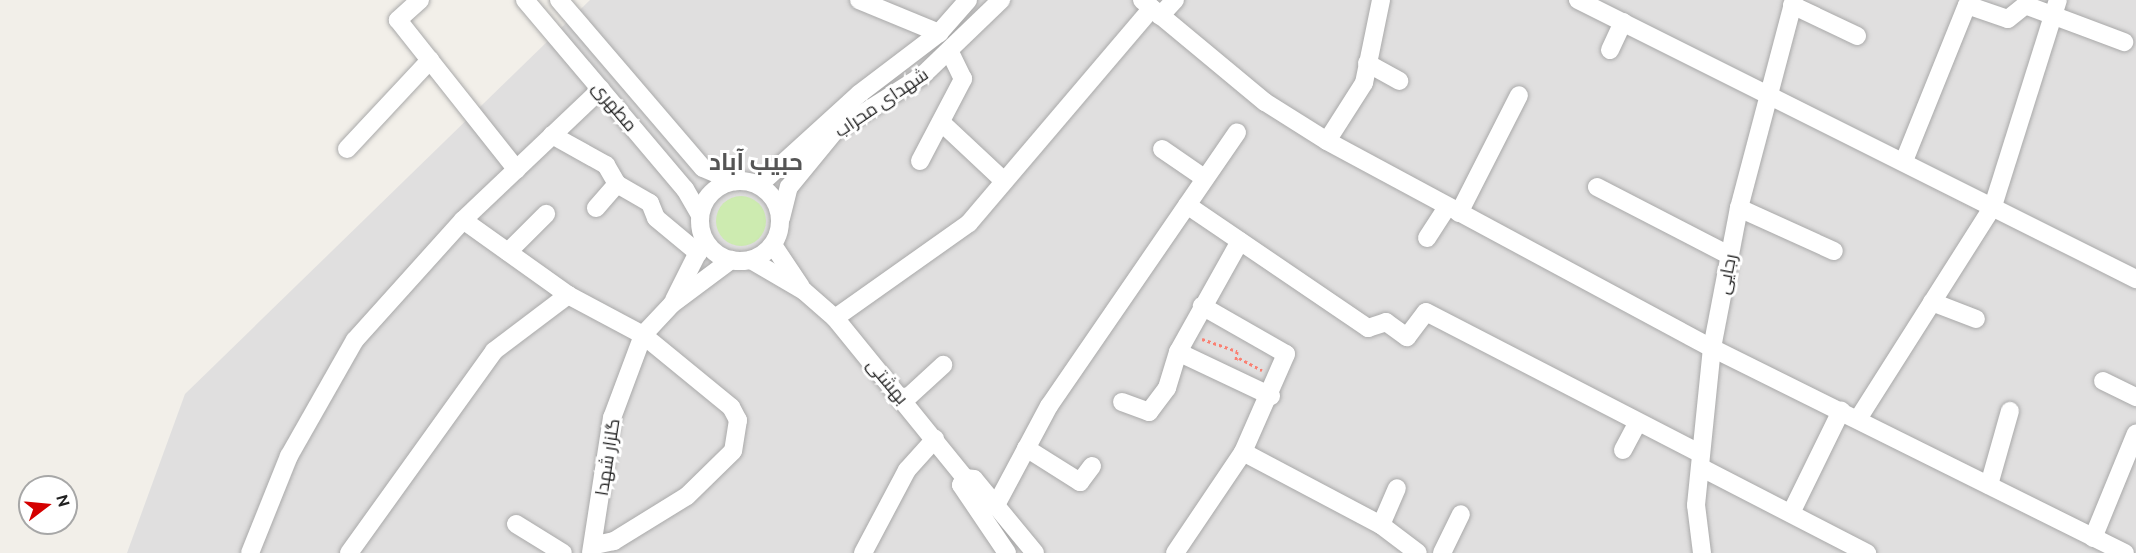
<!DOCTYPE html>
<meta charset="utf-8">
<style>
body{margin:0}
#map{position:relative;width:2136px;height:553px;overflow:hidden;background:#f2efe9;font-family:Ubuntu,Cairo,sans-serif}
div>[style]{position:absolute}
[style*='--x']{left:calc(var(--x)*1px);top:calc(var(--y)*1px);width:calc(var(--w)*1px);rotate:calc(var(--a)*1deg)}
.residential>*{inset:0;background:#e0dfdf}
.grass>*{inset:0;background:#cdebb0}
.round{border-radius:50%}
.path>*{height:3px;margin-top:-1.5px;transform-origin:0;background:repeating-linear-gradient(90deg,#fa8072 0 3px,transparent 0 6px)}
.roads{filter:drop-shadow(0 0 2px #a9a9a9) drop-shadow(0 0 2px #a9a9a9)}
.minor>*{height:18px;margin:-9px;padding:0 9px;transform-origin:9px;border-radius:9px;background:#fff}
.minor>.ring{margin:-9px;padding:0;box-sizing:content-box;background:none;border:18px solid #fff;border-radius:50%}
span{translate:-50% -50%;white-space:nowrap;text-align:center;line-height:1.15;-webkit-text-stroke:6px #fff;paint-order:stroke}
.street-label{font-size:18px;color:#222}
.district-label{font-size:24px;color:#555;font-weight:700}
.north{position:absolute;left:18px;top:475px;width:60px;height:60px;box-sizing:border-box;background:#fff;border:2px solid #a7a7a7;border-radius:50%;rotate:74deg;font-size:16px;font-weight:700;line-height:24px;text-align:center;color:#222}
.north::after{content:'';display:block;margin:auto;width:21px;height:27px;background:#d40000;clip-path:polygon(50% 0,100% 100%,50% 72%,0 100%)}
</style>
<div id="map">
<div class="residential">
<div style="clip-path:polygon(590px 0,2136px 0,2136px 553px,127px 553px,185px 394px)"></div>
</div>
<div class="grass">
<div class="round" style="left:716px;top:196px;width:50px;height:50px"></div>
</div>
<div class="path">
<div style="--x:1202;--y:339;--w:37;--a:19"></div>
<div style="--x:1237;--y:351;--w:10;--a:96"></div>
<div style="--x:1239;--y:358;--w:26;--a:28"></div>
</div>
<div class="roads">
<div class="minor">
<div style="--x:420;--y:0;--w:30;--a:138"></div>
<div style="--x:398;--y:20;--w:191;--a:51.6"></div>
<div style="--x:525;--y:0;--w:248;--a:49.8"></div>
<div style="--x:685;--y:189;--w:30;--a:60"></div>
<div style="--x:559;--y:0;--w:221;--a:49.4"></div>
<div style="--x:703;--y:168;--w:34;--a:23"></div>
<div style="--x:859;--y:0;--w:87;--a:22.4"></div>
<div style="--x:1142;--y:0;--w:160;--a:39.7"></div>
<div style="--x:1265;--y:102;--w:73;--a:32.2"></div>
<div style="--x:1327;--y:141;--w:437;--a:28.3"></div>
<div style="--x:1712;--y:348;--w:461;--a:26.4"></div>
<div style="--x:1578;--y:0;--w:624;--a:26.57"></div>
<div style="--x:1792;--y:5;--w:72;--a:25.5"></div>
<div style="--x:1160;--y:16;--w:22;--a:-47"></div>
<div style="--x:1610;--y:50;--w:31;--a:-65"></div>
<div style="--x:1367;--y:63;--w:37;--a:29"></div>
<div style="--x:942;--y:123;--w:85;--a:43.1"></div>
<div style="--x:552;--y:135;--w:62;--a:29.1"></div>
<div style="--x:606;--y:165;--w:22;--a:60"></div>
<div style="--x:617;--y:184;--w:38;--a:30"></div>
<div style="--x:650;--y:203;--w:16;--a:68"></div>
<div style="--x:656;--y:218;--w:55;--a:39.8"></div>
<div style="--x:1327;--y:141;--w:69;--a:-57.5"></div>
<div style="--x:1364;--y:83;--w:85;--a:-78.4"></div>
<div style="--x:347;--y:149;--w:122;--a:-47"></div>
<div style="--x:1162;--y:149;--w:51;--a:34.6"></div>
<div style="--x:920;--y:161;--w:93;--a:-62.3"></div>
<div style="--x:963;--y:79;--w:30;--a:-116"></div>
<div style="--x:1904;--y:161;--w:168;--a:-68"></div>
<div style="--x:1967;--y:5;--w:43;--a:18.9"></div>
<div style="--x:2008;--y:19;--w:22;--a:-39"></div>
<div style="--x:2025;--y:5;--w:106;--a:20.5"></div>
<div class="ring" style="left:700px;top:181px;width:62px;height:62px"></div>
<div style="--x:759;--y:185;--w:135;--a:-42.3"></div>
<div style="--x:859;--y:94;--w:101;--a:-37.3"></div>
<div style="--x:939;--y:33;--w:44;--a:-48.7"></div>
<div style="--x:1597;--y:187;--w:148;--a:27.3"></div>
<div style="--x:1187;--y:205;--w:219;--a:34.2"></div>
<div style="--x:1368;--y:328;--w:19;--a:-18"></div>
<div style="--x:1386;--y:322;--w:26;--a:36"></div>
<div style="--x:1407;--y:337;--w:31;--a:-53"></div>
<div style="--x:1426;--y:312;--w:309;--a:27.3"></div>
<div style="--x:596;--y:208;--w:32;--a:-49"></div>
<div style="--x:1739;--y:208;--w:104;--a:24.4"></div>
<div style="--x:1459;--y:213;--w:132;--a:-63"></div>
<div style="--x:781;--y:218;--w:32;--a:-76"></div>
<div style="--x:789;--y:187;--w:72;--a:-50.6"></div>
<div style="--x:835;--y:131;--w:103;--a:-32.3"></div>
<div style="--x:922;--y:76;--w:110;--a:-43.9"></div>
<div style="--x:463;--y:220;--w:129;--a:35.5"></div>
<div style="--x:568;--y:295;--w:85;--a:28.1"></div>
<div style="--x:643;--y:335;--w:114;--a:39.3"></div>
<div style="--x:731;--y:407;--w:15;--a:62"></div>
<div style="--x:738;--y:420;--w:31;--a:99"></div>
<div style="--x:733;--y:451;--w:64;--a:135.6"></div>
<div style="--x:687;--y:496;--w:86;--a:148.3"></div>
<div style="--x:614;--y:541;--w:19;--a:168"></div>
<div style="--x:1427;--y:238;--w:37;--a:-57"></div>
<div style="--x:773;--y:245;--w:50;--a:56.3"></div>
<div style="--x:508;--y:252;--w:54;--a:-45"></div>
<div style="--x:751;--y:260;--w:61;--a:30.3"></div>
<div style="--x:804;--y:291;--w:41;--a:41.1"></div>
<div style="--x:835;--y:318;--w:206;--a:50.9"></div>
<div style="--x:965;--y:478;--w:9;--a:6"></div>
<div style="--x:974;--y:479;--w:96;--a:50.5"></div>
<div style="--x:674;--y:300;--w:63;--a:-63.4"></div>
<div style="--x:1932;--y:302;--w:47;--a:21.1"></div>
<div style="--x:835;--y:318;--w:164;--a:-35.3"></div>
<div style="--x:969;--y:223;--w:282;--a:-49.6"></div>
<div style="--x:1178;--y:352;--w:103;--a:25.3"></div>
<div style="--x:2103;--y:381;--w:37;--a:26"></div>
<div style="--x:905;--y:400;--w:52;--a:-42.6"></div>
<div style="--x:1122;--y:402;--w:29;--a:20"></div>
<div style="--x:1149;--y:412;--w:30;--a:-53"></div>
<div style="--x:1167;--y:388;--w:38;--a:-73"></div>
<div style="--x:1178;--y:352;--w:127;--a:-60.8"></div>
<div style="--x:1858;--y:419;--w:252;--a:-57.6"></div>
<div style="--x:1993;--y:206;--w:216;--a:-72.5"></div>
<div style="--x:1026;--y:448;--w:64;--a:32.2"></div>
<div style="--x:1080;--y:482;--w:20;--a:-53"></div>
<div style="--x:1623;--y:450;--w:30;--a:-62"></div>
<div style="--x:1243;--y:452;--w:156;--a:27.9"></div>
<div style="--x:1381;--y:525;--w:46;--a:37.1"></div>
<div style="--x:1702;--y:468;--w:186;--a:27.3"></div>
<div style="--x:965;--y:478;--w:8;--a:120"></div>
<div style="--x:961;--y:485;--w:82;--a:55.9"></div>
<div style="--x:1989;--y:485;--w:77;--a:-74.2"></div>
<div style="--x:995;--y:507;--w:115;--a:-61.9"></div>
<div style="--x:1049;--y:406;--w:332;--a:-55.5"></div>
<div style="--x:1791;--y:513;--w:114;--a:-63.9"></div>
<div style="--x:516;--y:524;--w:55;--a:31.7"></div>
<div style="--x:1381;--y:525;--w:40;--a:-66.6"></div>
<div style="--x:2093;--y:538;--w:113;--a:-67.7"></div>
<div style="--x:250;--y:553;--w:105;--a:-68.1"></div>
<div style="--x:289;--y:456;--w:133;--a:-60.4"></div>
<div style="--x:355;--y:340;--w:161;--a:-48"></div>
<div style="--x:463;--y:220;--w:190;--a:-43.5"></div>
<div style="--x:349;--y:553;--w:249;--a:-54.3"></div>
<div style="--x:494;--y:351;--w:93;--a:-37.1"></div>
<div style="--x:591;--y:553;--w:137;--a:-81.2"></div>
<div style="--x:612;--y:418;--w:89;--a:-69.5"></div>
<div style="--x:643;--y:335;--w:42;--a:-46.9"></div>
<div style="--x:672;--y:304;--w:74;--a:-36.7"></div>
<div style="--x:863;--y:553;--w:94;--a:-62.1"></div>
<div style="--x:907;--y:470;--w:42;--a:-47.9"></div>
<div style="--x:1175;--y:553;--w:122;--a:-56"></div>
<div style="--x:1243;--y:452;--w:107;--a:-66.3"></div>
<div style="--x:1286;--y:354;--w:97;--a:-150.3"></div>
<div style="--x:1442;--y:553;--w:43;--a:-64"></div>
<div style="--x:1702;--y:553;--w:48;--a:-97.1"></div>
<div style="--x:1696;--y:505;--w:158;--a:-84.2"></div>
<div style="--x:1712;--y:348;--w:143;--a:-79.1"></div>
<div style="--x:1739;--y:208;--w:215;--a:-75.2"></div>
</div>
</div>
<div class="street-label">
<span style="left:881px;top:102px;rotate:-34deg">شهدای محراب</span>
<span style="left:615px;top:106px;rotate:50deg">مطهری</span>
<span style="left:1726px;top:274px;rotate:-79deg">رجایی</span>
<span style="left:888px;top:381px;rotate:50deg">بهشتی</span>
<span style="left:607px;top:457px;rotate:-81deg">گلزار شهدا</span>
</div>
<div class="district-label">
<span style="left:756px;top:162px">حبیب آباد</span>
</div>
<div class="north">N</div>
</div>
